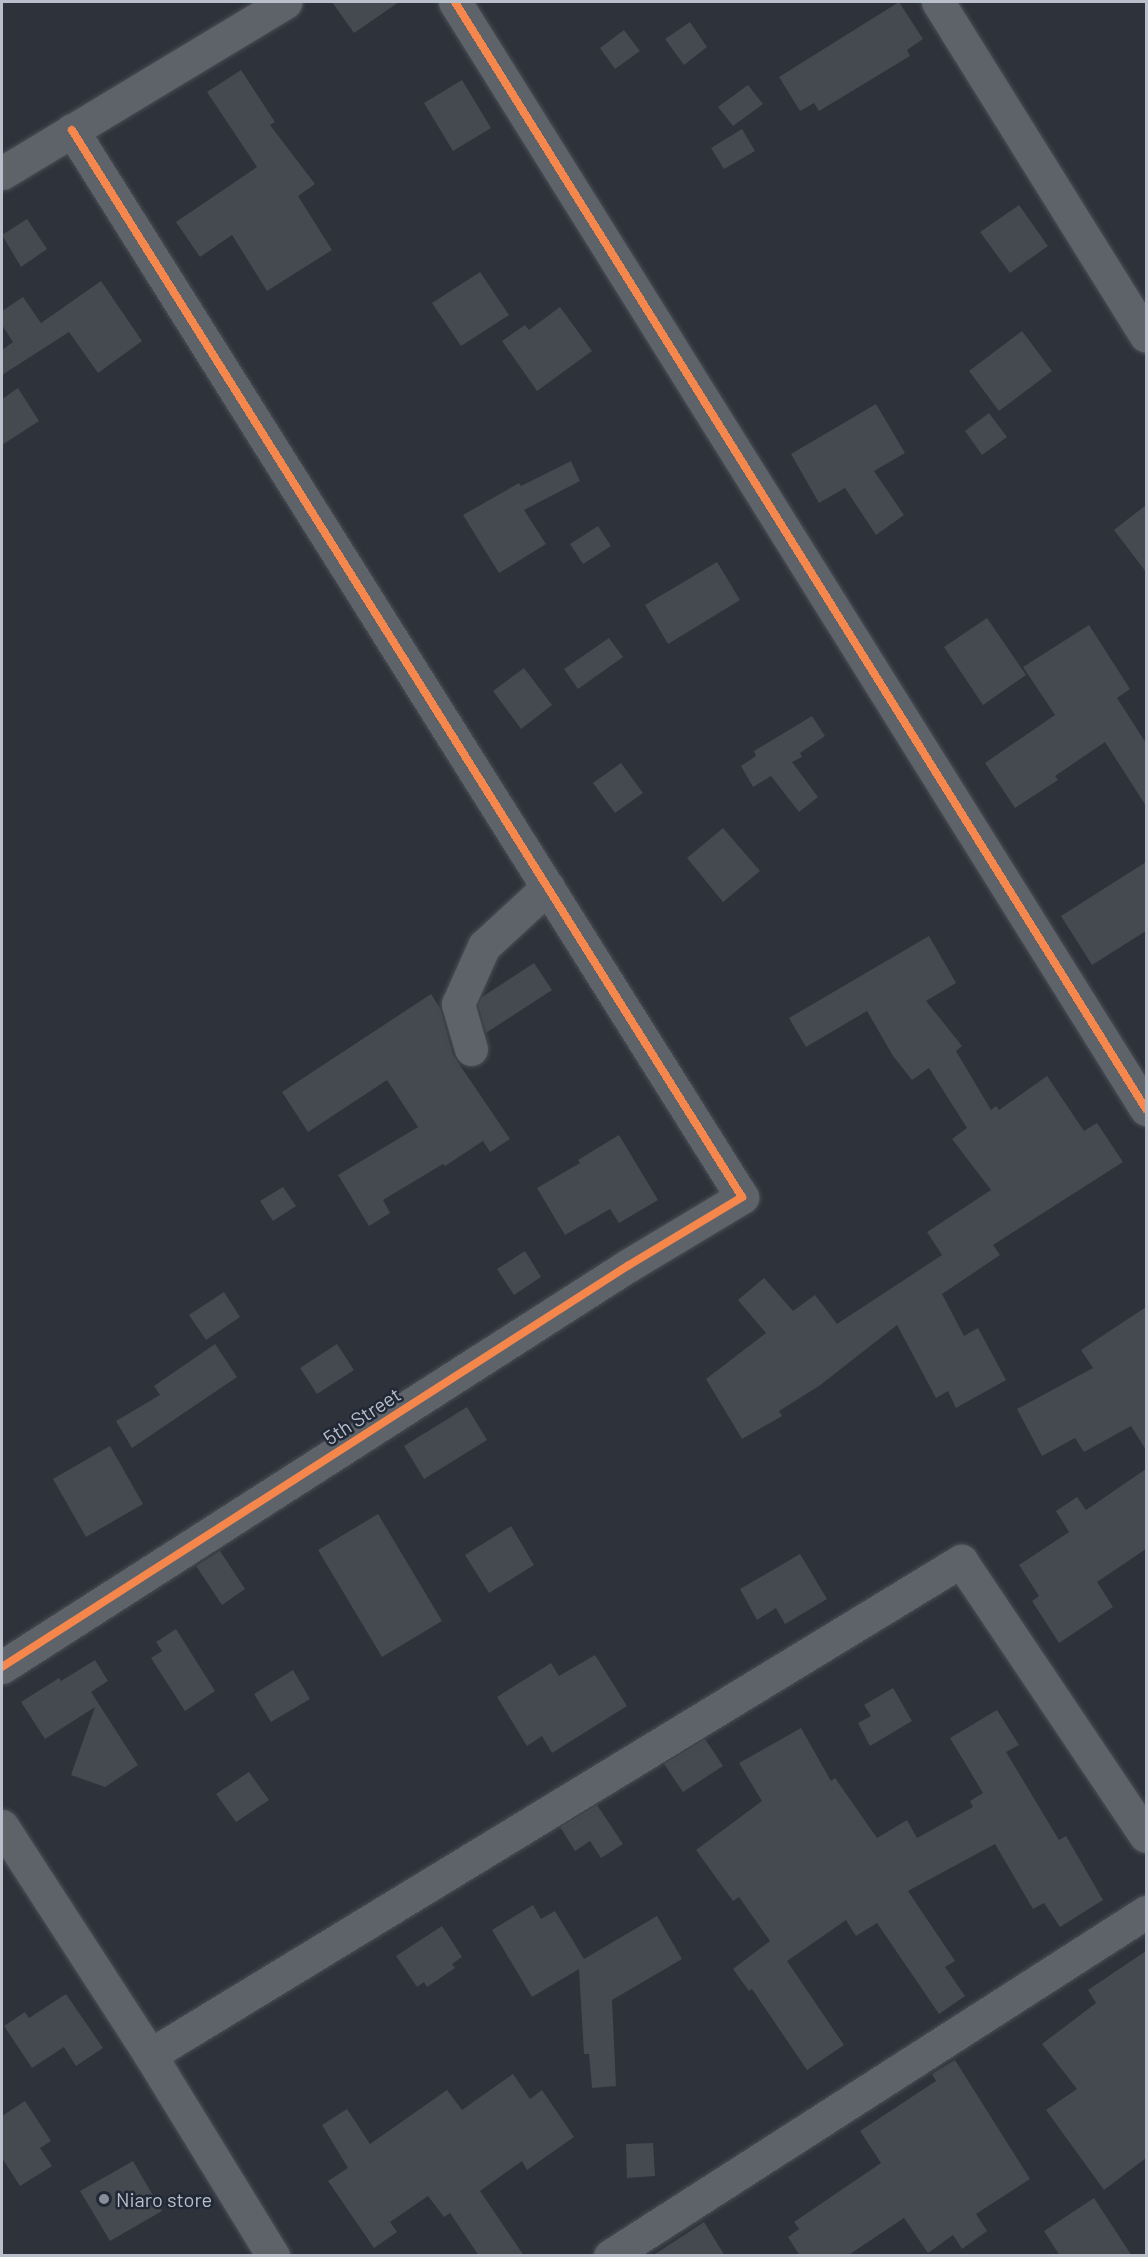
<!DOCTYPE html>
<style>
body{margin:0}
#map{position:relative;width:1148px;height:2257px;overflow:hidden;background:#2e323b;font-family:Barlow,sans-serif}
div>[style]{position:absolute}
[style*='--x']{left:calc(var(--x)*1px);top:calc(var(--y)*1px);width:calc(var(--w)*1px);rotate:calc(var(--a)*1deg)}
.building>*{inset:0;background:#454950}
.roads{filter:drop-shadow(0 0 2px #4a4d54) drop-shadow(0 0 2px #4a4d54)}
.minor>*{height:33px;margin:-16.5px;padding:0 16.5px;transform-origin:16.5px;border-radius:16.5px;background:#5e6269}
.cycleway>*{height:8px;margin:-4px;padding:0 4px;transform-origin:4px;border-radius:4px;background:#f5874c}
.dots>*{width:16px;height:16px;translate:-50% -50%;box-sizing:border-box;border:3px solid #212936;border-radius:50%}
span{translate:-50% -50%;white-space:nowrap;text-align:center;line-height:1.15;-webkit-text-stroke:5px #212936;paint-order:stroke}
.street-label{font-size:20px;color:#b9bfcb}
.poi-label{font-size:20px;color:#b9bfcb}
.left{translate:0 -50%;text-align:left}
.frame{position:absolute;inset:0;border:3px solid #b9bfcb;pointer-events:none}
</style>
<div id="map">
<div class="building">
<div style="clip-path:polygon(332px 2px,399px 2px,354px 33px)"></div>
<div style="clip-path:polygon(899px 2px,923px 39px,907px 50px,910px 56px,819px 111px,814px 103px,800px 111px,779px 77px)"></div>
<div style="clip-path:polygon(690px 22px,707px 47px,684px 65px,665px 39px)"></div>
<div style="clip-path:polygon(624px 30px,640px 51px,615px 69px,600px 48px)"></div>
<div style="clip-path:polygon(241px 70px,275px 122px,270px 125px,315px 184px,298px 196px,332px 250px,267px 291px,232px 235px,200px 257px,176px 222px,257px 167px,207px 92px)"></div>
<div style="clip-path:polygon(462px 80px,491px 128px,453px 151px,424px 103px)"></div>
<div style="clip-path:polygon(748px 85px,763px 104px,733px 126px,718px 107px)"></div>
<div style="clip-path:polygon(742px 129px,755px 151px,724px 169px,711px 148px)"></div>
<div style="clip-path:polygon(1019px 205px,1048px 246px,1010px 273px,980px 232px)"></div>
<div style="clip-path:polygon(27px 219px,47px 249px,21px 267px,2px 235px)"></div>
<div style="clip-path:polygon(480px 272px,509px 315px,461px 346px,432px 303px)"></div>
<div style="clip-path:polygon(101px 281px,142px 341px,98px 373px,69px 332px,2px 375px,2px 350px,13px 342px,2px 325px,2px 311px,23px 297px,41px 323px)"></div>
<div style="clip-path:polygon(560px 307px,592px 351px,537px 391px,502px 341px,525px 325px,529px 330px)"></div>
<div style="clip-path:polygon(1022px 331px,1052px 371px,999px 411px,969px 371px)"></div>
<div style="clip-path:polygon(18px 388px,39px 421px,2px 445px,2px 399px)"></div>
<div style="clip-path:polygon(876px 404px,905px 453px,874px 471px,904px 515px,876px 535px,845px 488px,819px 503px,791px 454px)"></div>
<div style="clip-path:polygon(989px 413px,1007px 437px,982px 455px,965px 431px)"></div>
<div style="clip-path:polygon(571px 461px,580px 481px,524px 510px,546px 544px,499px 573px,463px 515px,519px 483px,521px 486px)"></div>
<div style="clip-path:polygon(1146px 505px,1146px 572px,1114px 530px)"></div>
<div style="clip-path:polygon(598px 526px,611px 546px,583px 564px,570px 544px)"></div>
<div style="clip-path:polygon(717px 562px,740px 600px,668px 644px,645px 605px)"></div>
<div style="clip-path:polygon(987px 618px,1026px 675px,983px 705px,944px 647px)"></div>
<div style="clip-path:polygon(1089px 625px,1130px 689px,1117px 698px,1146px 743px,1146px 806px,1105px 742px,1055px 776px,1058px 780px,1015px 808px,985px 763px,1055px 715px,1023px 667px)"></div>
<div style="clip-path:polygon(609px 638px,623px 657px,578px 689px,564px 669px)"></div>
<div style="clip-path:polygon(524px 668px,552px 705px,521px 729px,493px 691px)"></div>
<div style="clip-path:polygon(812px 716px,825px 736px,800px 753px,802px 757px,792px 762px,818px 797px,799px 812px,771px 776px,753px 787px,741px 766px,756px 756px,754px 751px)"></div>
<div style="clip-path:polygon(621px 763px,643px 793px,615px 813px,593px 783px)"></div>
<div style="clip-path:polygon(723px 828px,760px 871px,723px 902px,687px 858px)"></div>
<div style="clip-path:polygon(1146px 862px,1146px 931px,1092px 965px,1061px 916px)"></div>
<div style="clip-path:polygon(929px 936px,956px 983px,926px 1001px,962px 1046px,956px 1051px,991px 1110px,996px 1106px,999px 1110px,1047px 1076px,1084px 1131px,1097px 1123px,1123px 1162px,993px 1245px,1000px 1255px,942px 1294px,964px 1336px,978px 1328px,1006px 1380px,956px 1408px,948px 1391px,936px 1398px,897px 1325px,819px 1386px,779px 1411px,782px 1416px,742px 1439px,706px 1379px,766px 1333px,738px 1300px,764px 1278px,793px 1311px,815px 1295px,837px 1324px,840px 1322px,942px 1255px,927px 1232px,991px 1190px,952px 1139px,967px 1128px,929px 1068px,912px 1080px,893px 1056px,867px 1011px,806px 1047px,789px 1018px)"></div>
<div style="clip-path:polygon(534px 963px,552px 990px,486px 1033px,478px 1005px,482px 997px)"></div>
<div style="clip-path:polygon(431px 994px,440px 1008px,453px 1055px,510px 1139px,490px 1152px,483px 1141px,445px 1166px,443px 1164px,383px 1200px,390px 1213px,369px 1226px,338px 1175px,418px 1127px,387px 1080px,308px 1132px,282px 1092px)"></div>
<div style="clip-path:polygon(619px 1135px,658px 1200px,619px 1223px,610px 1209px,565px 1235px,537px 1188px,580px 1163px,578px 1160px)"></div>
<div style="clip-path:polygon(283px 1187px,296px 1206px,273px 1221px,260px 1201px)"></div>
<div style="clip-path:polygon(525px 1251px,541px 1277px,514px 1295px,497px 1269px)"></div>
<div style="clip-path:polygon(224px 1292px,240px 1317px,206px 1340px,189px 1315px)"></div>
<div style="clip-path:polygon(1146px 1307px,1146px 1450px,1131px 1426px,1084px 1452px,1075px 1438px,1042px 1456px,1017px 1409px,1093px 1368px,1081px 1350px)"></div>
<div style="clip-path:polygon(215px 1344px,237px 1377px,132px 1448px,116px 1421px,160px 1395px,154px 1386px)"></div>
<div style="clip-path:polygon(337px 1344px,354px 1370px,317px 1394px,300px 1368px)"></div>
<div style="clip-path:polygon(467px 1407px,487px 1440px,424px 1479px,404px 1446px)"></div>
<div style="clip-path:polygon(110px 1446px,143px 1504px,86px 1537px,53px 1479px)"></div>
<div style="clip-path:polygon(1146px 1469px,1146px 1549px,1097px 1582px,1113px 1607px,1059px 1643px,1032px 1601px,1039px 1596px,1019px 1565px,1069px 1532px,1056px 1511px,1077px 1497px,1086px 1510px)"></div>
<div style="clip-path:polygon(378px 1514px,442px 1621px,382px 1657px,318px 1550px)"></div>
<div style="clip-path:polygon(511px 1526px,534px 1565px,489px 1593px,465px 1555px)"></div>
<div style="clip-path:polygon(220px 1551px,245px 1589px,222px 1605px,196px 1566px)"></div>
<div style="clip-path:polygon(800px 1554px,827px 1599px,785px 1624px,776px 1608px,757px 1620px,740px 1589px)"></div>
<div style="clip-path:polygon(176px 1629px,215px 1691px,185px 1711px,151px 1658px,162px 1651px,156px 1642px)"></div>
<div style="clip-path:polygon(595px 1655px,627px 1706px,552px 1753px,542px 1736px,527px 1746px,497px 1697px,551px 1663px,559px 1676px)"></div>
<div style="clip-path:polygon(95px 1660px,108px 1681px,91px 1692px,138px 1765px,105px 1787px,71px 1775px,95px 1707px,45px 1739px,21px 1702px,59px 1678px,61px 1681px)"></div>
<div style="clip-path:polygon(293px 1670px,310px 1699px,271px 1722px,254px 1694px)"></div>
<div style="clip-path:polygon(893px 1688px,912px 1721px,870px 1746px,858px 1723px,871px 1716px,864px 1705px)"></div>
<div style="clip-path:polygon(997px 1710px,1019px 1745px,1006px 1752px,1059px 1840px,1066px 1836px,1103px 1900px,1060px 1927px,1044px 1903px,1033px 1909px,995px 1844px,908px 1891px,955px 1961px,945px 1967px,965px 1996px,939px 2014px,877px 1923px,856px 1936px,846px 1920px,787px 1961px,844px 2045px,807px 2070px,752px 1989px,749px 1991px,733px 1969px,770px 1941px,739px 1897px,733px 1901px,696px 1850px,762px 1801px,739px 1763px,801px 1728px,831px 1781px,835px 1778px,877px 1838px,907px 1820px,917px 1838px,973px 1807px,970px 1801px,983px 1793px,950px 1738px)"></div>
<div style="clip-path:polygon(705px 1739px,723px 1766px,683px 1792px,664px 1764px)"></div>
<div style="clip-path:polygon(249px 1772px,269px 1800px,236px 1822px,216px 1794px)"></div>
<div style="clip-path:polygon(597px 1805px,623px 1844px,601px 1858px,590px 1841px,575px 1851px,560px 1827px)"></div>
<div style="clip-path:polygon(533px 1905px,541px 1919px,555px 1911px,584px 1959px,657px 1916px,682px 1959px,612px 2000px,616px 2086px,592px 2088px,589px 2054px,584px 2054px,579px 1969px,532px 1997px,492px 1930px)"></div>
<div style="clip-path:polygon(442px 1926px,462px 1957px,452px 1964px,455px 1968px,427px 1987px,424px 1982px,417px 1987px,396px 1956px)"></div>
<div style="clip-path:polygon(1146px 1951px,1146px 2158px,1104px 2190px,1046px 2110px,1077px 2089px,1042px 2044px,1096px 2003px,1088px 1990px)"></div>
<div style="clip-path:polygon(66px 1994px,103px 2048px,76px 2066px,64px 2047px,32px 2068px,4px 2026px,25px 2012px,29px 2018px)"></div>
<div style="clip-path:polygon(955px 2060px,1030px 2179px,976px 2214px,987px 2231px,962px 2249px,953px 2235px,928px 2253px,904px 2218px,847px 2256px,800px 2256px,788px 2237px,799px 2229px,794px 2222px,881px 2163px,860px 2131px,936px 2081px,932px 2074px)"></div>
<div style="clip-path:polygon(513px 2074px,530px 2099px,542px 2090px,574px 2137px,527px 2170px,522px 2161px,480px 2191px,524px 2256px,479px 2256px,450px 2213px,444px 2217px,428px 2196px,390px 2222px,397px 2232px,374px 2248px,328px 2181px,348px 2168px,322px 2125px,347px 2109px,370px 2144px,447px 2090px,462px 2110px)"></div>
<div style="clip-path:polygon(25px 2101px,51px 2141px,40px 2148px,52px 2166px,20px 2186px,2px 2158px,2px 2116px)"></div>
<div style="clip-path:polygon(653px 2143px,655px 2176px,627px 2178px,626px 2144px)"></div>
<div style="clip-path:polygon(133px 2161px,162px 2211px,110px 2241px,80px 2191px)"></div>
<div style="clip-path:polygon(1094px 2198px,1132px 2256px,1060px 2256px,1044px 2231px)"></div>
<div style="clip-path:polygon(704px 2222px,725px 2256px,652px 2256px)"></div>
</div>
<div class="roads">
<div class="minor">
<div style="--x:455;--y:2;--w:1305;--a:58.03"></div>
<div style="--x:938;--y:2;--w:393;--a:58.1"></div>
<div style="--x:2;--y:173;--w:331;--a:-31.1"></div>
<div style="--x:471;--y:1049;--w:47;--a:-106.1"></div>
<div style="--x:458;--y:1004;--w:64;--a:-65.9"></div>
<div style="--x:484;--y:946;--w:87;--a:-42.7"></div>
<div style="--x:2;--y:1667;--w:745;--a:-32.67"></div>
<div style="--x:629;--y:1265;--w:132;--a:-31"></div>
<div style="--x:742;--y:1197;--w:1260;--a:-122.13"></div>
<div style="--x:2;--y:1826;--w:273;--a:57.1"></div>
<div style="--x:150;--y:2055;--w:236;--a:58.5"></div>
<div style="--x:150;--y:2055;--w:950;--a:-31.35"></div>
<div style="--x:961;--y:1561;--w:331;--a:56.1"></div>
<div style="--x:610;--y:2256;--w:637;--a:-32.69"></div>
</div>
</div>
<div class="cycleway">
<div style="--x:455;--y:2;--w:1305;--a:58.03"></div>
<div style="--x:2;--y:1667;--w:745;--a:-32.67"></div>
<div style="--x:629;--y:1265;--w:132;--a:-31"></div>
<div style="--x:742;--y:1197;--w:1260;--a:-122.13"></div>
</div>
<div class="dots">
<div style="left:104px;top:2199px;background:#888e99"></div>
</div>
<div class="street-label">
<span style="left:362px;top:1416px;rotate:-33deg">5th Street</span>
</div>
<div class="poi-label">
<span class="left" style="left:116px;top:2199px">Niaro store</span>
</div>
<div class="frame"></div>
</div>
